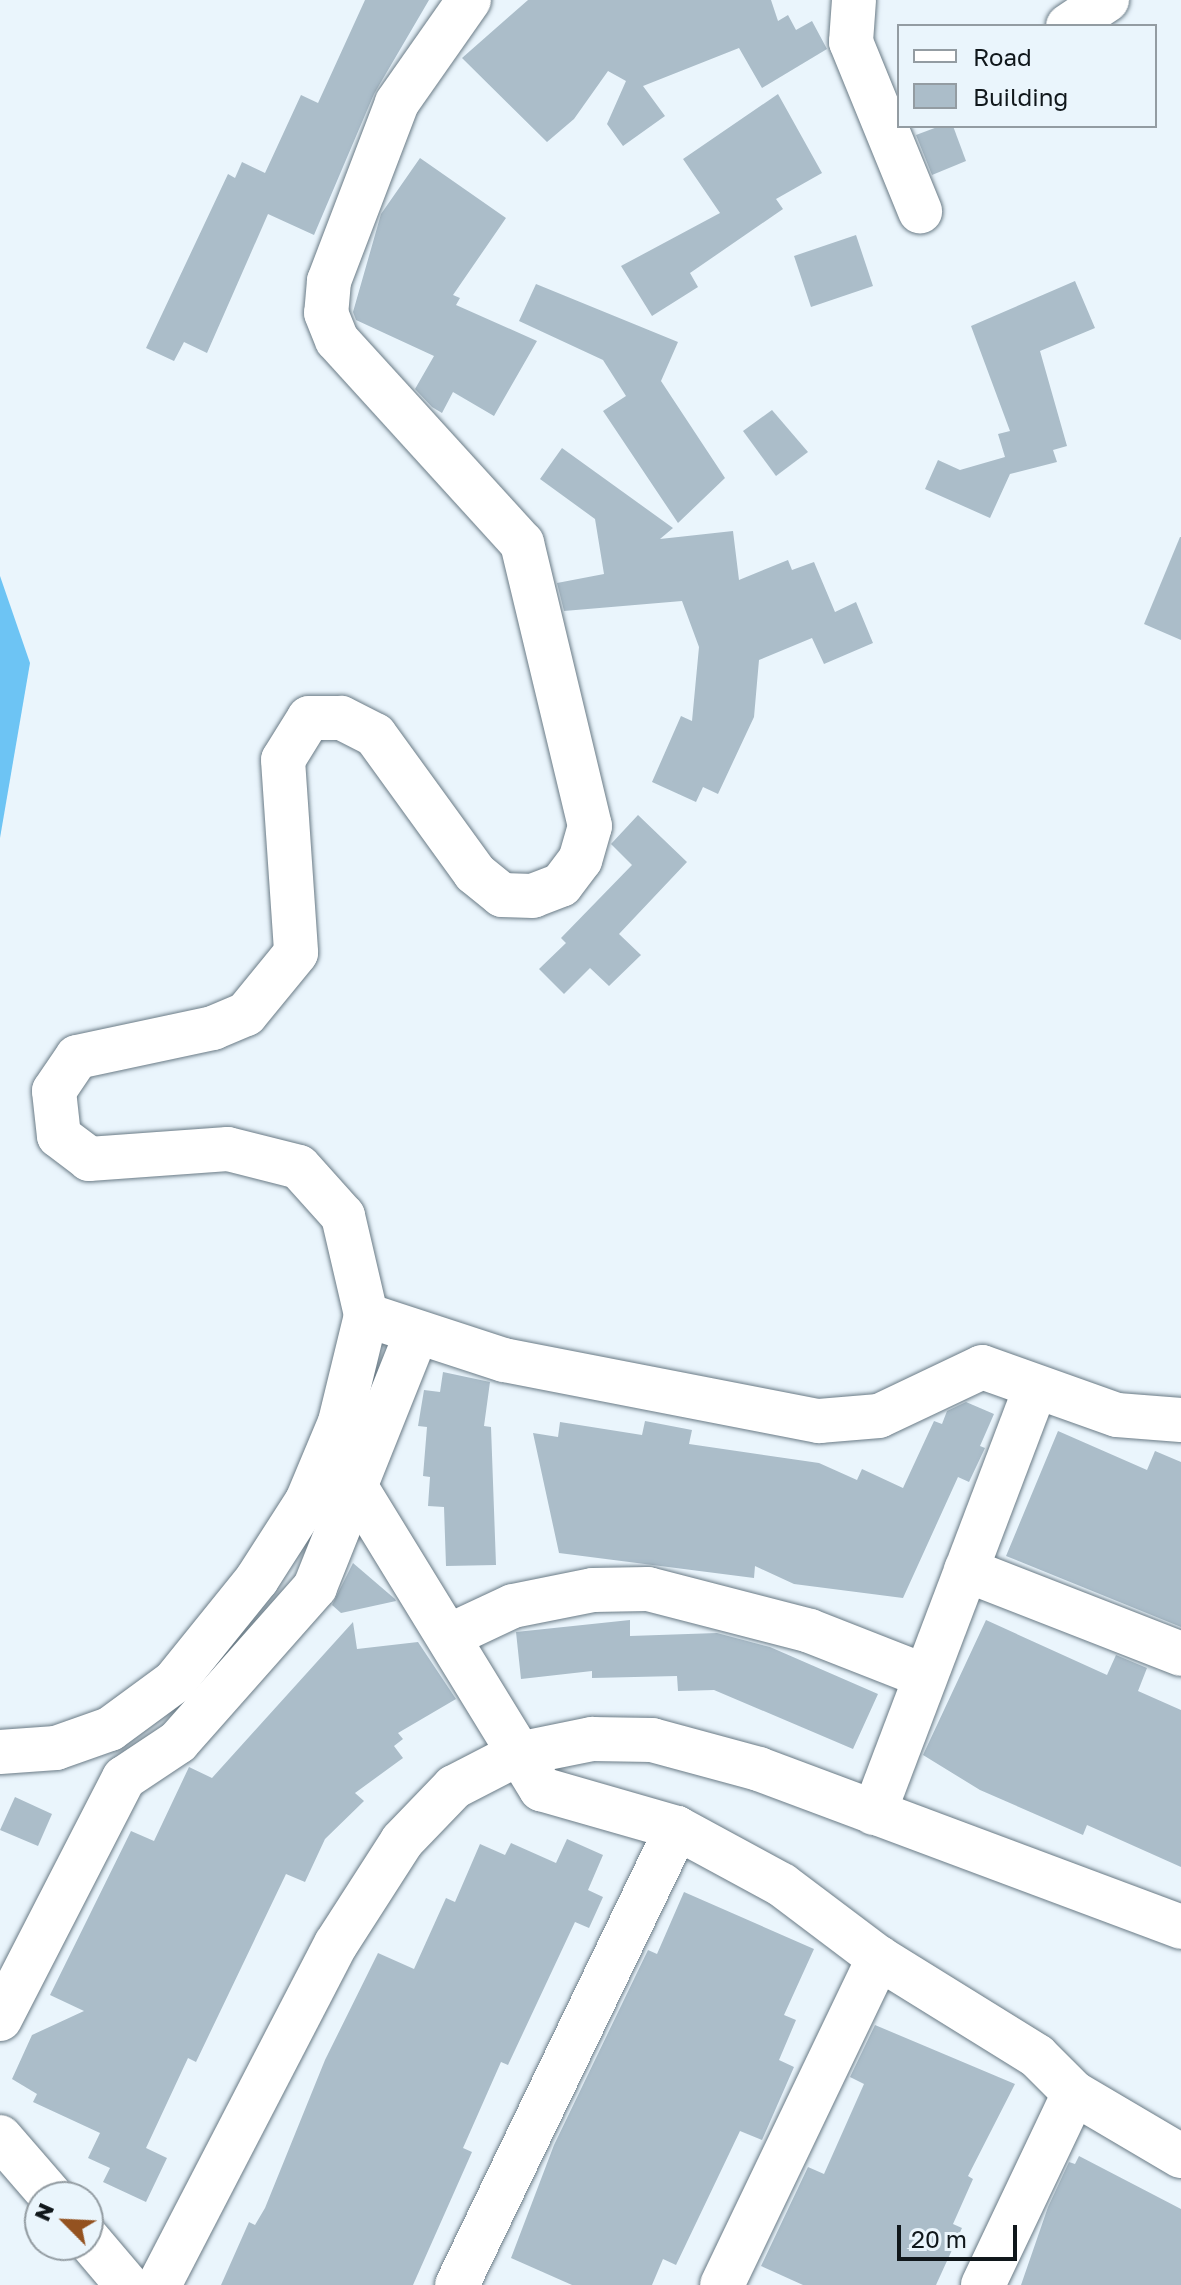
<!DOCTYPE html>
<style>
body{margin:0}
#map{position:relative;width:1181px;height:2285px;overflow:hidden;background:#eaf5fc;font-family:"Golos Text",sans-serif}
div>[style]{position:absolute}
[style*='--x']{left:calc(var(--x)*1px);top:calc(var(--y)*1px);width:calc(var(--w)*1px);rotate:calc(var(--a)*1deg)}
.forest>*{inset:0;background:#6dc4f4}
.building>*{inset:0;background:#abbdc9}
.roads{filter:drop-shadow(0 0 2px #6a7b86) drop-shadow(0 0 2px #6a7b86)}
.minor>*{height:44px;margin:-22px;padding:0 22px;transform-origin:22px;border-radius:22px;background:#fff}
.tertiary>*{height:44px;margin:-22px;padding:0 22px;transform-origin:22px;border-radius:22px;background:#fff}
span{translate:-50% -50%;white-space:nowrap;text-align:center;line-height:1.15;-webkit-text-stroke:6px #eaf5fc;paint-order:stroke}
.legend{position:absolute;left:897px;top:24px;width:260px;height:104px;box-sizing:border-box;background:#eaf5fc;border:2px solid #939ca2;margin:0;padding:10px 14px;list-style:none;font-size:24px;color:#10171b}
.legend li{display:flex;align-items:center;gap:16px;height:40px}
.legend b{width:40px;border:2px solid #939ca2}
.north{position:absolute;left:24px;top:2181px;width:80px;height:80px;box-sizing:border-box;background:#eaf5fc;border:2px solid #939ca2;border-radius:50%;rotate:294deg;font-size:22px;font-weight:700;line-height:32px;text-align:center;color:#10171b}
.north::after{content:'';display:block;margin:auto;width:28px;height:36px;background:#945220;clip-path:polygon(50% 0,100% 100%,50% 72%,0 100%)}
.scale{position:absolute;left:897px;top:2225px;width:120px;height:36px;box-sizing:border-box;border:4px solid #10171b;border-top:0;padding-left:10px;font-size:24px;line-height:28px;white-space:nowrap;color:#10171b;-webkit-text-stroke:6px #eaf5fc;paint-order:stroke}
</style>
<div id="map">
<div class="forest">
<div style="clip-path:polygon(0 576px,30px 663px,0 838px)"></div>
</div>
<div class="building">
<div style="clip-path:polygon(365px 0,429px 0,374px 94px,314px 235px,268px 214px,207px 353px,184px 342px,174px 361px,146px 348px,228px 174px,235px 178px,242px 162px,265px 173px,301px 95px,318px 103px)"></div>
<div style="clip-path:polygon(528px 0,771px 0,778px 21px,788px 15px,796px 30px,812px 21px,827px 49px,762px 88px,739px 48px,643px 86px,665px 116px,623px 146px,607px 124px,626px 81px,608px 71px,574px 119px,547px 142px,462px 58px)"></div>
<div style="clip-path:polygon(778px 94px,822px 173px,776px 199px,783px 209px,690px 273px,698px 287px,652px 316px,621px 266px,720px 213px,683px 159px)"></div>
<div style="clip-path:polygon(940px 126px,953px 126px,966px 161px,932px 175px,916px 135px)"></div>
<div style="clip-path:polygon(420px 158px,506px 218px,453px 295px,460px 298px,456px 305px,537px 341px,494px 416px,453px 392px,442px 413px,432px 407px,415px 389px,434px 356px,356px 320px,353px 312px,381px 214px)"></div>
<div style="clip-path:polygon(856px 235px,873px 286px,811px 307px,794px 256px)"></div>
<div style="clip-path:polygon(1075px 281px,1095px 328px,1040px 351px,1067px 446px,1053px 450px,1057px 462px,1010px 474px,990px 518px,925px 489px,938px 460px,960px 470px,1005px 457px,998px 434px,1010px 431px,971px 326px)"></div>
<div style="clip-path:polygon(536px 284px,678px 342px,661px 381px,725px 478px,678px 523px,603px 411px,626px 396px,603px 360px,519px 321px)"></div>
<div style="clip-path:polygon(772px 410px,808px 452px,776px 476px,743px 431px)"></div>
<div style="clip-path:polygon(562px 448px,673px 528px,660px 539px,733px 531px,739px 580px,788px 560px,792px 570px,814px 562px,835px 612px,856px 602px,873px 643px,824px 664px,812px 638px,759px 660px,754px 717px,718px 794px,703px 787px,696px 802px,652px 782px,681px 716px,692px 721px,699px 647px,682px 601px,564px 611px,557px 583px,604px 574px,595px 519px,540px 479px)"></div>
<div style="clip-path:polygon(1180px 537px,1181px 537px,1181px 640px,1144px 624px)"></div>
<div style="clip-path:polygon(638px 815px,687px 862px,619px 934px,641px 955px,609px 986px,590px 968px,564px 994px,539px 969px,566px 943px,561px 938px,632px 865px,611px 844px)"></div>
<div style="clip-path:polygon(443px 1372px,490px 1382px,484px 1426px,491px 1427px,496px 1565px,446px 1566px,444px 1507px,428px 1506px,430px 1477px,423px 1476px,427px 1427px,418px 1426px,424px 1390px,440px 1392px)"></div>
<div style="clip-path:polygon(966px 1402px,994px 1414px,980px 1446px,985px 1448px,969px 1482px,958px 1477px,903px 1598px,794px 1584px,755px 1566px,754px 1578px,559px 1553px,533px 1433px,558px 1437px,560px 1422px,642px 1435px,645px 1421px,692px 1430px,689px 1444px,819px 1463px,857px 1480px,862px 1469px,903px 1488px,934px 1421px,942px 1424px,947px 1411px)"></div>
<div style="clip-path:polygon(1058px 1431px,1147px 1470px,1155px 1451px,1181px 1462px,1181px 1627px,1006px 1556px)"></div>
<div style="clip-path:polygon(353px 1563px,395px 1599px,396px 1601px,341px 1613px,332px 1605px)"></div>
<div style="clip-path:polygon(630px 1620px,630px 1636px,717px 1633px,770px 1647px,878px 1694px,853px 1749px,714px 1690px,678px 1691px,677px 1676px,592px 1678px,592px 1671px,521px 1679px,516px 1632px)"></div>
<div style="clip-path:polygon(986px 1620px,1107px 1675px,1116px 1655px,1147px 1668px,1138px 1691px,1181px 1710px,1181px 1867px,1087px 1825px,1083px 1835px,980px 1790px,923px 1755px)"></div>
<div style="clip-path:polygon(353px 1622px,357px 1649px,418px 1642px,456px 1699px,398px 1733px,403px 1739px,394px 1746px,403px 1758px,355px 1793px,364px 1801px,325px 1839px,305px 1882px,286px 1874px,196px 2062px,188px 2058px,146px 2148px,167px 2158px,146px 2202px,103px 2182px,110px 2168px,88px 2158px,100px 2133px,33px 2102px,37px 2094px,12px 2079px,32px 2035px,84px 2011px,50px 1995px,131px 1831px,154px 1841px,189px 1767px,212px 1778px)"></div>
<div style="clip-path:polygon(15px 1797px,52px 1814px,38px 1846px,0 1830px)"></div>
<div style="clip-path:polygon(567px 1839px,603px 1855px,588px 1890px,603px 1897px,589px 1928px,575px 1922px,508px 2065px,501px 2062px,463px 2148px,472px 2152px,413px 2285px,221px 2285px,249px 2222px,255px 2225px,265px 2208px,325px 2060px,378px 1953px,414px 1969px,446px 1898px,455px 1902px,480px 1844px,505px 1855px,511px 1843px,556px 1863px)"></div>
<div style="clip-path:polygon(684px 1892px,814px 1949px,784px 2015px,796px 2020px,779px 2060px,794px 2067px,762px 2140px,740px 2131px,676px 2265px,663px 2259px,652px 2285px,572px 2285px,511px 2258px,554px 2145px,648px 1950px,657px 1954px)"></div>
<div style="clip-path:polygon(875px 2025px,1015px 2084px,968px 2176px,973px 2179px,953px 2224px,962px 2228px,936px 2285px,803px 2285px,761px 2266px,808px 2167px,824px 2174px,864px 2084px,850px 2077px)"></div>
<div style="clip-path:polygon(1079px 2156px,1181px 2209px,1181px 2285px,1021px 2285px,1048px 2207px,1069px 2162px,1075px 2164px)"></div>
</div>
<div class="roads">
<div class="minor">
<div style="--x:469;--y:0;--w:126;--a:125"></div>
<div style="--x:397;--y:103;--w:191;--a:110.9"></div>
<div style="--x:329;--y:281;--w:32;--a:95"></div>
<div style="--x:326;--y:313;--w:29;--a:68"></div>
<div style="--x:337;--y:340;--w:275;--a:47.7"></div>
<div style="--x:522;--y:543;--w:291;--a:76.5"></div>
<div style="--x:590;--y:826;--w:35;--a:106"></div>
<div style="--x:580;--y:860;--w:31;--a:127"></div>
<div style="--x:561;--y:885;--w:30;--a:159"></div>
<div style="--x:533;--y:896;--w:31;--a:-178"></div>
<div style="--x:502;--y:895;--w:35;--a:-141"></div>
<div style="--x:475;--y:873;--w:170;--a:-125.9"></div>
<div style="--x:375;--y:735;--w:38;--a:-153"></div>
<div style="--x:341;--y:718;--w:32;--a:180"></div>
<div style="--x:309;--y:718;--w:49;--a:121.8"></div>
<div style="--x:283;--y:760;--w:193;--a:86.1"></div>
<div style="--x:296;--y:953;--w:79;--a:129.3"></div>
<div style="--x:246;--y:1014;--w:36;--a:157"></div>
<div style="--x:213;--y:1028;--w:139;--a:168"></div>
<div style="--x:77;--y:1057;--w:41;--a:124.1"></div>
<div style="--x:54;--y:1091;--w:45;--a:83.7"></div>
<div style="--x:59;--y:1136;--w:38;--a:37"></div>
<div style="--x:89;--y:1159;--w:139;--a:-4.1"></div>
<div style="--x:228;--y:1149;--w:73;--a:14.2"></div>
<div style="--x:299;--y:1167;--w:66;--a:48.1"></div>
<div style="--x:343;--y:1216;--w:102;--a:76.9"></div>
<div style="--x:366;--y:1315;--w:145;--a:18.1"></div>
<div style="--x:504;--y:1360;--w:321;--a:11"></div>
<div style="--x:819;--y:1421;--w:60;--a:-4.8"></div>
<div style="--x:879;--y:1416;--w:114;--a:-25.4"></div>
<div style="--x:982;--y:1367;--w:143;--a:19.6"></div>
<div style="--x:1117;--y:1415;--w:64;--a:4.5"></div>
<div style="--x:854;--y:0;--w:42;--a:94.1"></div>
<div style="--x:851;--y:42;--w:183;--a:67.8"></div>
<div style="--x:1068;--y:26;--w:47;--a:-33.7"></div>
<div style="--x:354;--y:1484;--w:358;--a:58.5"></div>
<div style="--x:541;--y:1789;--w:141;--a:16"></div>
<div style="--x:677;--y:1828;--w:119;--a:28.5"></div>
<div style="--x:782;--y:1885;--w:121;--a:37"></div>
<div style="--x:879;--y:1958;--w:186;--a:31.8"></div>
<div style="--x:1037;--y:2056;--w:52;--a:45"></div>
<div style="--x:1074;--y:2093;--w:124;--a:30.5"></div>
<div style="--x:966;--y:1570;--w:231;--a:21.3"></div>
<div style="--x:451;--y:1635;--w:68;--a:-25.1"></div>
<div style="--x:513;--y:1606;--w:82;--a:-11.3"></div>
<div style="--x:593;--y:1590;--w:55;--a:-1"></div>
<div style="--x:648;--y:1589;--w:167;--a:14.5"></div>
<div style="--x:810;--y:1631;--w:123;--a:21.4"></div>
<div style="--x:0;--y:1752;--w:56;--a:-4.1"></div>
<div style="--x:56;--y:1748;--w:57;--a:-19.4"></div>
<div style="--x:110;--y:1729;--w:79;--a:-36.3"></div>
<div style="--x:174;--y:1682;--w:132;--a:-51.1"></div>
<div style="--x:257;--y:1579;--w:93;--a:-57.3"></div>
<div style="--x:307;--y:1501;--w:86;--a:-67.3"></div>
<div style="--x:340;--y:1422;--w:110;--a:-76.3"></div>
<div style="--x:874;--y:1813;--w:454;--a:-69.2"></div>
<div style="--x:0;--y:2019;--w:271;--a:-62.8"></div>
<div style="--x:124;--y:1778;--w:65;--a:-33.7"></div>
<div style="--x:178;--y:1742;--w:207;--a:-48.5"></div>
<div style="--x:315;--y:1587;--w:272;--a:-68.2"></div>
<div style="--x:457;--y:2285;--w:507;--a:-64.29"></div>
<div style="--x:722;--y:2285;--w:363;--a:-64.4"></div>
<div style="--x:983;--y:2285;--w:212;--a:-64.6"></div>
</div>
<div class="tertiary">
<div style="--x:0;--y:2137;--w:79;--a:49.1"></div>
<div style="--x:88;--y:2239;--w:60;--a:49.7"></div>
<div style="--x:159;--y:2285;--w:384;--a:-62.6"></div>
<div style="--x:336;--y:1944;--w:122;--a:-57.3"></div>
<div style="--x:402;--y:1841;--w:75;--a:-46.1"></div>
<div style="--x:454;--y:1787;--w:72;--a:-27.3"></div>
<div style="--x:518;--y:1754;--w:76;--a:-11.5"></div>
<div style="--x:592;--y:1739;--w:60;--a:1"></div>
<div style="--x:652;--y:1740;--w:111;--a:15.2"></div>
<div style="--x:759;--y:1769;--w:451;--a:20.5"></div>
</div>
</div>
<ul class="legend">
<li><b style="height:10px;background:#fff"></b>Road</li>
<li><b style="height:22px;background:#abbdc9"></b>Building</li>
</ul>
<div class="north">N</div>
<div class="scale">20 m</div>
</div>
